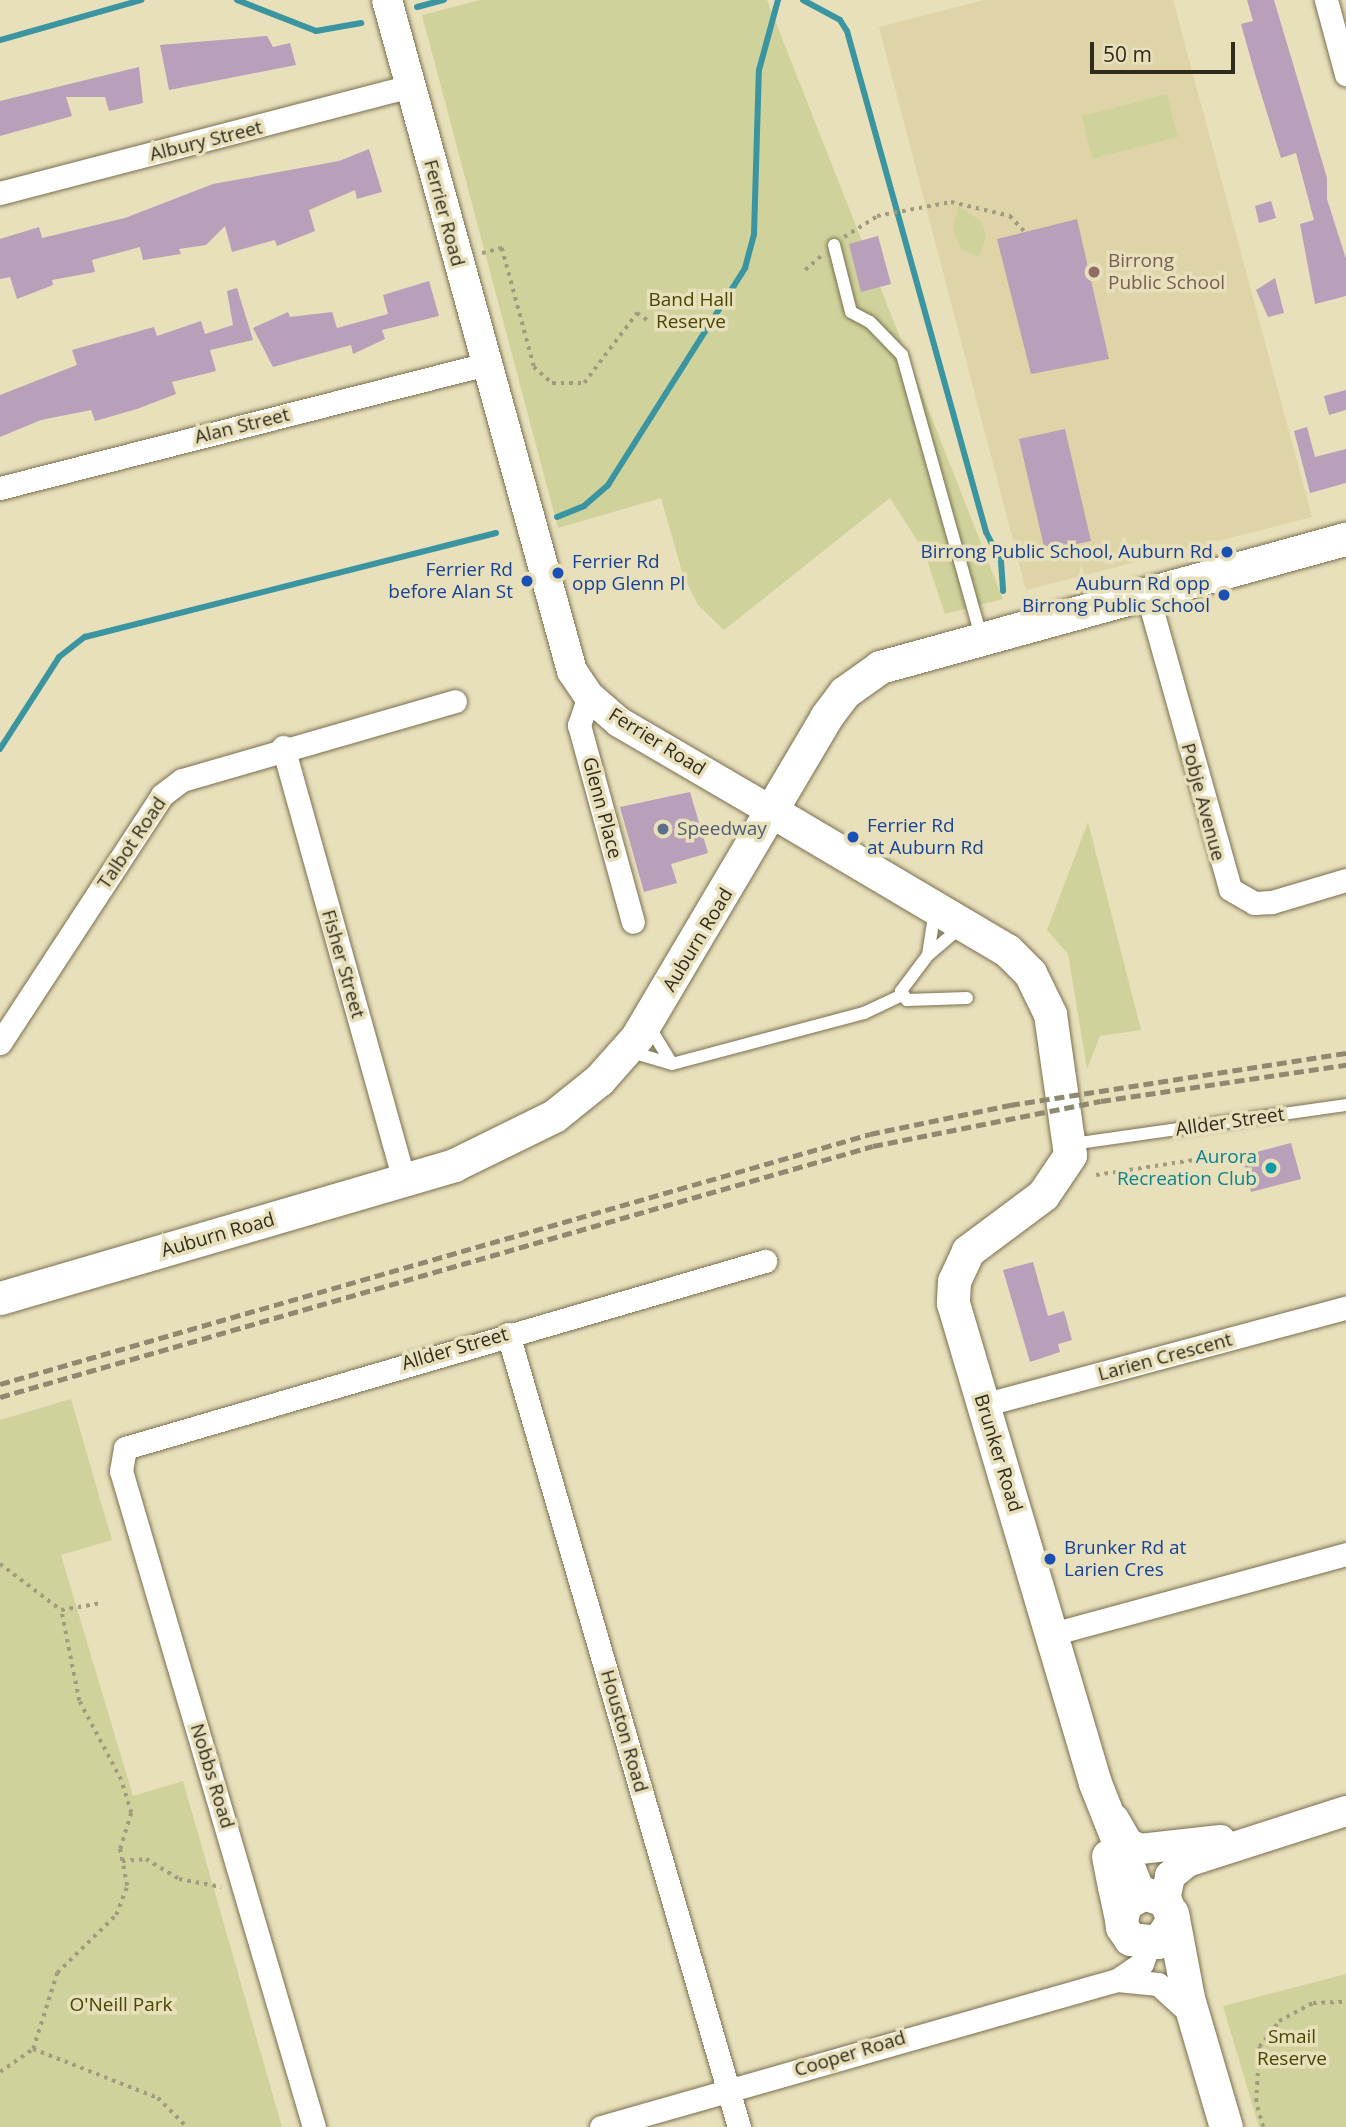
<!DOCTYPE html>
<style>
body{margin:0}
#map{position:relative;width:1346px;height:2127px;overflow:hidden;background:#e8dfbb;font-family:"Open Sans",sans-serif}
div>[style]{position:absolute}
[style*='--x']{left:calc(var(--x)*1px);top:calc(var(--y)*1px);width:calc(var(--w)*1px);rotate:calc(var(--a)*1deg)}
.built>*{inset:0;background:#dfd4a8}
.green>*{inset:0;background:#cfd39b}
.stream>*{height:6px;margin:-3px;padding:0 3px;transform-origin:3px;border-radius:3px;background:#3a95a0}
.building>*{inset:0;background:#b89fba}
.path>*{height:3.5px;margin-top:-1.75px;transform-origin:0;background:repeating-linear-gradient(90deg,#a29b7f 0 3.5px,transparent 0 8.5px)}
.roads{filter:drop-shadow(0 0 2px #797050) drop-shadow(0 0 2px #797050)}
.service>*{height:12px;margin:-6px;padding:0 6px;transform-origin:6px;border-radius:6px;background:#fff}
.minor>*{height:23px;margin:-11.5px;padding:0 11.5px;transform-origin:11.5px;border-radius:11.5px;background:#fff}
.tertiary>*{height:30px;margin:-15px;padding:0 15px;transform-origin:15px;border-radius:15px;background:#fff}
.secondary>*{height:33px;margin:-16.5px;padding:0 16.5px;transform-origin:16.5px;border-radius:16.5px;background:#fff}
.rail>*{height:5px;margin-top:-2.5px;transform-origin:0;background:repeating-linear-gradient(90deg,#8f8970 0 10px,transparent 0 15px)}
.dots>*{width:19px;height:19px;translate:-50% -50%;box-sizing:border-box;border:4px solid #e8dfbb;border-radius:50%}
span{translate:-50% -50%;white-space:nowrap;text-align:center;line-height:1.15;-webkit-text-stroke:7px #e8dfbb;paint-order:stroke}
.street-label{font-size:19px;color:#2f2c1e}
.education-label{font-size:19px;color:#785e54}
.left{translate:0 -50%;text-align:left}
.park-label{font-size:19px;color:#474803}
.transit-label{font-size:19px;color:#164399}
.right{translate:-100% -50%;text-align:right}
.service-label{font-size:19px;color:#4e5e75}
.culture-label{font-size:19px;color:#0d838f}
.scale{position:absolute;left:1090px;top:42px;width:145px;height:32px;box-sizing:border-box;border:4px solid #2f2c1e;border-top:0;padding-left:9px;font-size:21px;line-height:24px;white-space:nowrap;color:#2f2c1e;-webkit-text-stroke:5px #e8dfbb;paint-order:stroke}
</style>
<div id="map">
<div class="built">
<div style="clip-path:polygon(984px 0,1173px 0,1312px 517px,1026px 590px,879px 27px)"></div>
</div>
<div class="green">
<div style="clip-path:polygon(481px 0,767px 0,1003px 599px,945px 614px,924px 551px,890px 498px,724px 630px,698px 605px,683px 575px,661px 498px,558px 528px,422px 15px)"></div>
<div style="clip-path:polygon(1167px 94px,1178px 137px,1092px 159px,1082px 116px)"></div>
<div style="clip-path:polygon(958px 206px,981px 221px,986px 237px,979px 257px,961px 249px,953px 230px)"></div>
<div style="clip-path:polygon(1088px 822px,1141px 1030px,1100px 1036px,1087px 1069px,1068px 954px,1047px 930px)"></div>
<div style="clip-path:polygon(71px 1399px,112px 1540px,61px 1555px,133px 1796px,183px 1781px,282px 2127px,0 2127px,0 1420px)"></div>
<div style="clip-path:polygon(1346px 1974px,1346px 2127px,1259px 2127px,1223px 2006px)"></div>
</div>
<div class="stream">
<div style="--x:237;--y:0;--w:85;--a:21.4"></div>
<div style="--x:316;--y:31;--w:46;--a:-10.1"></div>
<div style="--x:803;--y:0;--w:42;--a:28.4"></div>
<div style="--x:840;--y:20;--w:13;--a:58"></div>
<div style="--x:847;--y:31;--w:520;--a:74.49"></div>
<div style="--x:986;--y:532;--w:33;--a:63"></div>
<div style="--x:1001;--y:561;--w:30;--a:86"></div>
<div style="--x:417;--y:7;--w:28;--a:-15"></div>
<div style="--x:0;--y:40;--w:147;--a:-15.8"></div>
<div style="--x:557;--y:517;--w:29;--a:-22"></div>
<div style="--x:584;--y:506;--w:32;--a:-41"></div>
<div style="--x:608;--y:485;--w:257;--a:-57.7"></div>
<div style="--x:745;--y:268;--w:35;--a:-75"></div>
<div style="--x:754;--y:234;--w:164;--a:-88.3"></div>
<div style="--x:759;--y:70;--w:73;--a:-74.8"></div>
<div style="--x:0;--y:749;--w:109;--a:-57.3"></div>
<div style="--x:59;--y:657;--w:33;--a:-38"></div>
<div style="--x:85;--y:637;--w:424;--a:-14.2"></div>
</div>
<div class="building">
<div style="clip-path:polygon(1247px 0,1274px 0,1327px 178px,1327px 199px,1346px 259px,1346px 296px,1315px 304px,1300px 224px,1314px 220px,1296px 153px,1281px 158px,1255px 74px,1241px 24px,1253px 21px)"></div>
<div style="clip-path:polygon(267px 36px,273px 47px,290px 43px,296px 65px,169px 90px,160px 45px)"></div>
<div style="clip-path:polygon(139px 67px,143px 103px,109px 111px,105px 97px,66px 97px,72px 116px,0 136px,0 101px)"></div>
<div style="clip-path:polygon(369px 149px,382px 192px,357px 199px,355px 190px,309px 210px,315px 231px,277px 246px,275px 240px,232px 252px,225px 226px,206px 245px,179px 249px,181px 254px,143px 260px,140px 247px,92px 260px,95px 272px,52px 280px,53px 285px,17px 299px,10px 277px,0 279px,0 239px,39px 227px,42px 238px,125px 218px,213px 184px,339px 161px)"></div>
<div style="clip-path:polygon(1271px 201px,1276px 218px,1259px 223px,1255px 206px)"></div>
<div style="clip-path:polygon(1077px 219px,1109px 359px,1031px 374px,997px 239px)"></div>
<div style="clip-path:polygon(878px 236px,891px 284px,861px 292px,849px 244px)"></div>
<div style="clip-path:polygon(1275px 278px,1284px 313px,1268px 317px,1256px 290px)"></div>
<div style="clip-path:polygon(429px 281px,439px 316px,382px 330px,385px 339px,353px 354px,351px 345px,273px 367px,253px 328px,288px 312px,290px 317px,332px 312px,337px 328px,388px 314px,383px 295px)"></div>
<div style="clip-path:polygon(237px 288px,253px 340px,210px 350px,216px 371px,172px 382px,176px 394px,137px 409px,95px 421px,91px 410px,41px 420px,0 437px,0 395px,77px 365px,72px 350px,154px 327px,157px 336px,201px 321px,205px 334px,233px 325px,227px 291px)"></div>
<div style="clip-path:polygon(1346px 390px,1346px 410px,1329px 415px,1324px 396px)"></div>
<div style="clip-path:polygon(1307px 427px,1315px 457px,1346px 449px,1346px 483px,1310px 493px,1294px 431px)"></div>
<div style="clip-path:polygon(1065px 429px,1091px 541px,1045px 551px,1019px 439px)"></div>
<div style="clip-path:polygon(690px 792px,708px 853px,671px 864px,677px 883px,644px 892px,620px 807px)"></div>
<div style="clip-path:polygon(1291px 1143px,1301px 1179px,1251px 1192px,1241px 1156px)"></div>
<div style="clip-path:polygon(1033px 1262px,1048px 1316px,1064px 1311px,1072px 1340px,1058px 1344px,1060px 1352px,1030px 1362px,1003px 1270px)"></div>
</div>
<div class="path">
<div style="--x:844;--y:237;--w:39;--a:-32"></div>
<div style="--x:877;--y:216;--w:75;--a:-10.7"></div>
<div style="--x:951;--y:202;--w:61;--a:13.3"></div>
<div style="--x:1010;--y:216;--w:23;--a:47"></div>
<div style="--x:482;--y:253;--w:21;--a:-14"></div>
<div style="--x:502;--y:248;--w:123;--a:74.9"></div>
<div style="--x:534;--y:367;--w:24;--a:42"></div>
<div style="--x:552;--y:383;--w:32;--a:0"></div>
<div style="--x:584;--y:383;--w:88;--a:-52.9"></div>
<div style="--x:637;--y:313;--w:16;--a:35"></div>
<div style="--x:805;--y:270;--w:23;--a:-41"></div>
<div style="--x:1096;--y:1175;--w:145;--a:-8.7"></div>
<div style="--x:0;--y:1564;--w:76;--a:37"></div>
<div style="--x:61;--y:1610;--w:41;--a:-9.9"></div>
<div style="--x:122;--y:1861;--w:24;--a:-5"></div>
<div style="--x:146;--y:1859;--w:39;--a:31"></div>
<div style="--x:179;--y:1879;--w:43;--a:10.8"></div>
<div style="--x:33;--y:2049;--w:134;--a:21.4"></div>
<div style="--x:158;--y:2098;--w:41;--a:45"></div>
<div style="--x:0;--y:2072;--w:40;--a:-34.9"></div>
<div style="--x:33;--y:2049;--w:80;--a:-72.5"></div>
<div style="--x:57;--y:1973;--w:83;--a:-44.5"></div>
<div style="--x:116;--y:1915;--w:31;--a:-69"></div>
<div style="--x:127;--y:1886;--w:38;--a:-101"></div>
<div style="--x:120;--y:1849;--w:38;--a:-73"></div>
<div style="--x:131;--y:1813;--w:34;--a:-107"></div>
<div style="--x:121;--y:1780;--w:89;--a:-118"></div>
<div style="--x:79;--y:1701;--w:93;--a:-101.2"></div>
<div style="--x:1263;--y:2127;--w:26;--a:-106"></div>
<div style="--x:1256;--y:2102;--w:55;--a:-86.9"></div>
<div style="--x:1259;--y:2047;--w:33;--a:-52"></div>
<div style="--x:1279;--y:2021;--w:38;--a:-28"></div>
<div style="--x:1313;--y:2003;--w:33;--a:-2"></div>
</div>
<div class="roads">
<div class="service">
<div style="--x:834;--y:245;--w:69;--a:75.8"></div>
<div style="--x:851;--y:312;--w:21;--a:28"></div>
<div style="--x:870;--y:322;--w:46;--a:45.9"></div>
<div style="--x:902;--y:355;--w:292;--a:74.3"></div>
<div style="--x:961;--y:927;--w:43;--a:139.7"></div>
<div style="--x:928;--y:955;--w:45;--a:126.9"></div>
<div style="--x:901;--y:991;--w:11;--a:56"></div>
<div style="--x:907;--y:1000;--w:60;--a:-1.9"></div>
<div style="--x:928;--y:955;--w:46;--a:-81.2"></div>
<div style="--x:647;--y:1023;--w:48;--a:58.6"></div>
<div style="--x:628;--y:1051;--w:46;--a:16.5"></div>
<div style="--x:672;--y:1064;--w:199;--a:-14.9"></div>
<div style="--x:864;--y:1013;--w:42;--a:-25.3"></div>
<div style="--x:1072;--y:1144;--w:277;--a:-8.1"></div>
</div>
<div class="minor">
<div style="--x:1326;--y:0;--w:77;--a:74.9"></div>
<div style="--x:0;--y:193;--w:425;--a:-14.6"></div>
<div style="--x:0;--y:488;--w:499;--a:-14.3"></div>
<div style="--x:1147;--y:593;--w:307;--a:74.3"></div>
<div style="--x:1230;--y:889;--w:28;--a:30"></div>
<div style="--x:1254;--y:903;--w:18;--a:-3"></div>
<div style="--x:1272;--y:902;--w:77;--a:-16.6"></div>
<div style="--x:589;--y:696;--w:31;--a:109"></div>
<div style="--x:579;--y:725;--w:204;--a:74.7"></div>
<div style="--x:283;--y:747;--w:451;--a:74.4"></div>
<div style="--x:0;--y:1043;--w:296;--a:-56.8"></div>
<div style="--x:162;--y:795;--w:25;--a:-37"></div>
<div style="--x:182;--y:780;--w:284;--a:-16.1"></div>
<div style="--x:508;--y:1334;--w:826;--a:73.76"></div>
<div style="--x:983;--y:1405;--w:376;--a:-15"></div>
<div style="--x:1052;--y:1634;--w:305;--a:-15.2"></div>
<div style="--x:1117;--y:1980;--w:41;--a:5.6"></div>
<div style="--x:1158;--y:1984;--w:42;--a:42.1"></div>
<div style="--x:314;--y:2127;--w:684;--a:-106.39"></div>
<div style="--x:121;--y:1471;--w:23;--a:-80"></div>
<div style="--x:125;--y:1448;--w:667;--a:-16.29"></div>
<div style="--x:601;--y:2127;--w:537;--a:-15.9"></div>
<div style="--x:1117;--y:1980;--w:30;--a:-34"></div>
<div style="--x:1142;--y:1963;--w:19;--a:-69"></div>
</div>
<div class="tertiary">
<div style="--x:387;--y:0;--w:696;--a:74.59"></div>
<div style="--x:572;--y:671;--w:30;--a:56"></div>
<div style="--x:589;--y:696;--w:40;--a:41"></div>
<div style="--x:619;--y:722;--w:181;--a:30.3"></div>
<div style="--x:1114;--y:1819;--w:28;--a:60"></div>
<div style="--x:1128;--y:1843;--w:13;--a:27"></div>
<div style="--x:1140;--y:1849;--w:81;--a:-6.4"></div>
<div style="--x:1165;--y:1900;--w:25;--a:-78"></div>
<div style="--x:1170;--y:1876;--w:22;--a:-39"></div>
<div style="--x:1187;--y:1862;--w:167;--a:-17.8"></div>
</div>
<div class="secondary">
<div style="--x:775;--y:813;--w:269;--a:30.6"></div>
<div style="--x:1007;--y:950;--w:33;--a:45"></div>
<div style="--x:1030;--y:973;--w:46;--a:64"></div>
<div style="--x:1050;--y:1014;--w:142;--a:81.9"></div>
<div style="--x:1070;--y:1155;--w:48;--a:124"></div>
<div style="--x:1043;--y:1195;--w:94;--a:143.3"></div>
<div style="--x:968;--y:1251;--w:33;--a:115"></div>
<div style="--x:954;--y:1281;--w:22;--a:93"></div>
<div style="--x:953;--y:1303;--w:501;--a:73.52"></div>
<div style="--x:1095;--y:1783;--w:119;--a:68.4"></div>
<div style="--x:0;--y:1298;--w:473;--a:-16.3"></div>
<div style="--x:454;--y:1165;--w:111;--a:-26.1"></div>
<div style="--x:554;--y:1116;--w:58;--a:-38.7"></div>
<div style="--x:599;--y:1080;--w:57;--a:-48.5"></div>
<div style="--x:637;--y:1037;--w:372;--a:-59.4"></div>
<div style="--x:826;--y:717;--w:31;--a:-53"></div>
<div style="--x:845;--y:692;--w:43;--a:-35.5"></div>
<div style="--x:880;--y:667;--w:483;--a:-15.4"></div>
<div style="--x:1108;--y:1856;--w:31;--a:79"></div>
<div style="--x:1114;--y:1886;--w:35;--a:78"></div>
<div style="--x:1121;--y:1920;--w:7;--a:82"></div>
<div style="--x:1122;--y:1927;--w:14;--a:56"></div>
<div style="--x:1130;--y:1939;--w:28;--a:6"></div>
<div style="--x:1158;--y:1942;--w:27;--a:-56"></div>
<div style="--x:1173;--y:1920;--w:22;--a:-112"></div>
<div style="--x:1165;--y:1900;--w:22;--a:-162"></div>
<div style="--x:1144;--y:1893;--w:22;--a:150"></div>
<div style="--x:1125;--y:1904;--w:16;--a:104"></div>
<div style="--x:1172;--y:1913;--w:86;--a:79.3"></div>
<div style="--x:1188;--y:1998;--w:134;--a:73.6"></div>
</div>
</div>
<div class="rail">
<div style="--x:0;--y:1384;--w:905;--a:-16.03"></div>
<div style="--x:870;--y:1134;--w:143;--a:-11.7"></div>
<div style="--x:1010;--y:1105;--w:340;--a:-8.8"></div>
<div style="--x:0;--y:1397;--w:908;--a:-16.04"></div>
<div style="--x:873;--y:1146;--w:232;--a:-11.2"></div>
<div style="--x:1101;--y:1101;--w:248;--a:-8.4"></div>
</div>
<div class="dots">
<div style="left:1094px;top:272px;background:#8d6e63"></div>
<div style="left:1227px;top:552px;background:#1a4fb4"></div>
<div style="left:558px;top:573px;background:#1a4fb4"></div>
<div style="left:527px;top:581px;background:#1a4fb4"></div>
<div style="left:1224px;top:595px;background:#1a4fb4"></div>
<div style="left:663px;top:829px;background:#5c6f8a"></div>
<div style="left:853px;top:837px;background:#1a4fb4"></div>
<div style="left:1271px;top:1168px;background:#0f9aa8"></div>
<div style="left:1050px;top:1559px;background:#1a4fb4"></div>
</div>
<div class="street-label">
<span style="left:206px;top:141px;rotate:-14deg">Albury Street</span>
<span style="left:444px;top:213px;rotate:75deg">Ferrier Road</span>
<span style="left:242px;top:426px;rotate:-14deg">Alan Street</span>
<span style="left:657px;top:742px;rotate:32deg">Ferrier Road</span>
<span style="left:1203px;top:802px;rotate:75deg">Pobje Avenue</span>
<span style="left:602px;top:808px;rotate:75deg">Glenn Place</span>
<span style="left:132px;top:843px;rotate:-56deg">Talbot Road</span>
<span style="left:698px;top:940px;rotate:-59deg">Auburn Road</span>
<span style="left:343px;top:964px;rotate:74deg">Fisher Street</span>
<span style="left:1230px;top:1122px;rotate:-8deg">Allder Street</span>
<span style="left:218px;top:1235px;rotate:-16deg">Auburn Road</span>
<span style="left:455px;top:1349px;rotate:-16deg">Allder Street</span>
<span style="left:1165px;top:1357px;rotate:-15deg">Larien Crescent</span>
<span style="left:998px;top:1453px;rotate:73deg">Brunker Road</span>
<span style="left:624px;top:1731px;rotate:74deg">Houston Road</span>
<span style="left:212px;top:1776px;rotate:73deg">Nobbs Road</span>
<span style="left:850px;top:2054px;rotate:-17deg">Cooper Road</span>
</div>
<div class="education-label">
<span class="left" style="left:1108px;top:272px">Birrong<br>Public School</span>
</div>
<div class="park-label">
<span style="left:691px;top:311px">Band Hall<br>Reserve</span>
<span style="left:121px;top:2005px">O'Neill Park</span>
<span style="left:1292px;top:2048px">Smail<br>Reserve</span>
</div>
<div class="transit-label">
<span class="right" style="left:1213px;top:552px">Birrong Public School, Auburn Rd</span>
<span class="left" style="left:572px;top:573px">Ferrier Rd<br>opp Glenn Pl</span>
<span class="right" style="left:513px;top:581px">Ferrier Rd<br>before Alan St</span>
<span class="right" style="left:1210px;top:595px">Auburn Rd opp<br>Birrong Public School</span>
<span class="left" style="left:867px;top:837px">Ferrier Rd<br>at Auburn Rd</span>
<span class="left" style="left:1064px;top:1559px">Brunker Rd at<br>Larien Cres</span>
</div>
<div class="service-label">
<span class="left" style="left:677px;top:829px">Speedway</span>
</div>
<div class="culture-label">
<span class="right" style="left:1257px;top:1168px">Aurora<br>Recreation Club</span>
</div>
<div class="scale">50 m</div>
</div>
